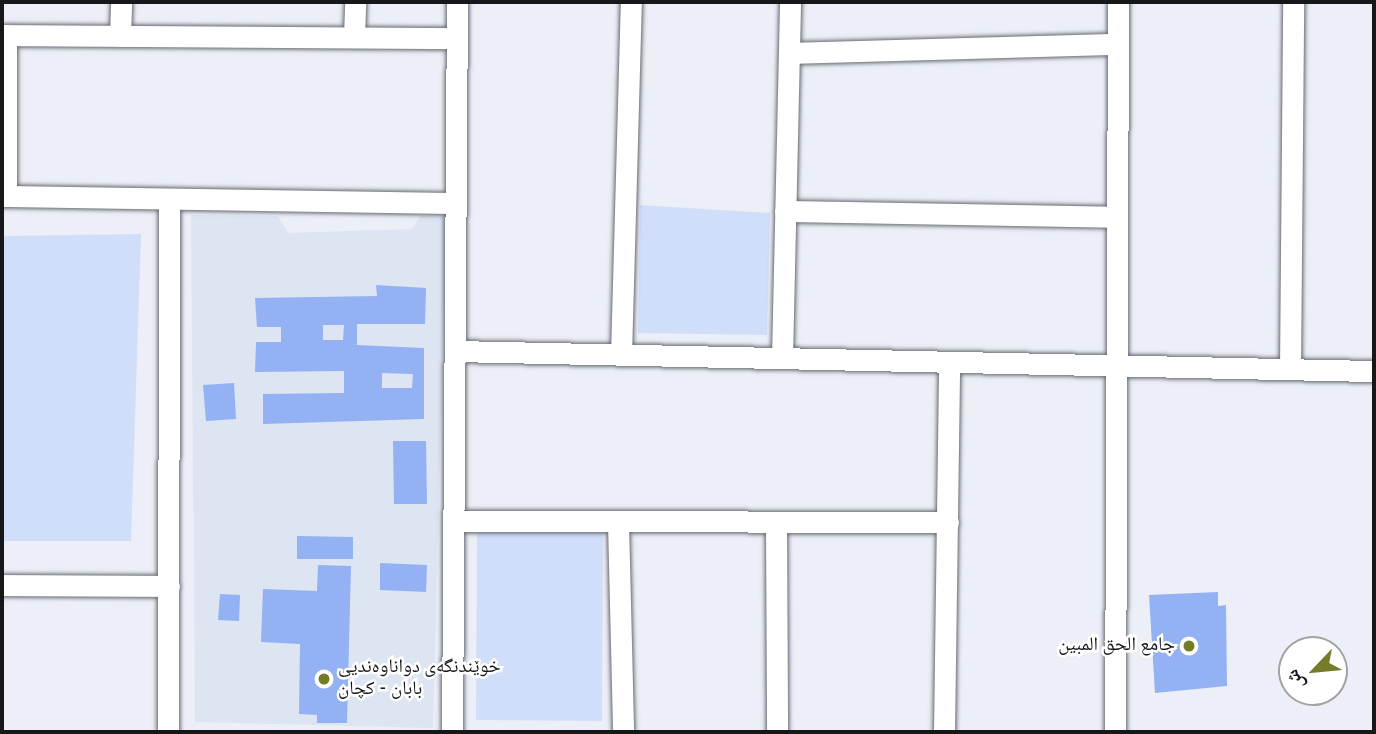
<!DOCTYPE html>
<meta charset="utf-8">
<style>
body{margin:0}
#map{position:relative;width:1376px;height:734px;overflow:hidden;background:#eceff7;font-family:Overpass,"Noto Naskh Arabic",sans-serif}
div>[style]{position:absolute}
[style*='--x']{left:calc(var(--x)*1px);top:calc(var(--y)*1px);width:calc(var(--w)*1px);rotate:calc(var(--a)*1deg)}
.built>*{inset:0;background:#dde4f2}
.green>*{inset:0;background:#d1defa}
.building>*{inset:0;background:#94b1f4}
.roads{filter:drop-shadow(0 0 2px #686b72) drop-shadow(0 0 2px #686b72)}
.minor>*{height:21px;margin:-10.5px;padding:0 10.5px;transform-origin:10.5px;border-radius:10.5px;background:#fff}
.dots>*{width:19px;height:19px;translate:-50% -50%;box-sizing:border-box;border:4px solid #fff;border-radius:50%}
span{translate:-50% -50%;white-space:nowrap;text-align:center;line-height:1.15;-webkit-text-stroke:5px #fff;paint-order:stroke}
.poi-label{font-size:19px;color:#16171a}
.right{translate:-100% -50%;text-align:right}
.left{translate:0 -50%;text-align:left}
.frame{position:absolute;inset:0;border:4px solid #16171a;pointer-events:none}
.north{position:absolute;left:1278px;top:636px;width:70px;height:70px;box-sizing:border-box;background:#fff;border:2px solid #a2a2a3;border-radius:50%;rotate:244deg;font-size:19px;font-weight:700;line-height:28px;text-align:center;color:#16171a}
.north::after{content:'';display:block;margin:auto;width:24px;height:32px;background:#747c27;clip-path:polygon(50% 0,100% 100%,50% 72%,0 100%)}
</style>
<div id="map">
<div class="built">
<div style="clip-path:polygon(191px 215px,278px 216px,288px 233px,412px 229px,420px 216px,446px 215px,433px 728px,195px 722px)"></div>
</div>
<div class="green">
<div style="clip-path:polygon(640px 205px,770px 213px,767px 335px,638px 333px)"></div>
<div style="clip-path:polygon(141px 234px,131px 541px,2px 541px,2px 236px)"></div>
<div style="clip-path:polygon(477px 528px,603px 529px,602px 721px,476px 720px)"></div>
</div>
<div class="building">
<div style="clip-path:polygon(evenodd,376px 285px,426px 288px,425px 324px,357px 324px,357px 345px,424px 348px,424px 419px,263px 424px,263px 394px,344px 393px,344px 371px,255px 372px,256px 342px,281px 342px,281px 327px,257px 327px,255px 298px,377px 296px,376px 285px,323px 325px,344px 325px,343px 340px,323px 340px,323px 325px,376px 285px,382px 373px,413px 374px,412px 388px,382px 388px,382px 373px)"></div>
<div style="clip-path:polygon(234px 383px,236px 419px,206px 421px,203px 385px)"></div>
<div style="clip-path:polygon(393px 441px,426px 441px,427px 504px,394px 504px)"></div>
<div style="clip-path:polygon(297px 536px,353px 537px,353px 559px,297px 559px)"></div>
<div style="clip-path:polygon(380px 563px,427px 565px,426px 592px,380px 590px)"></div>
<div style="clip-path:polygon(318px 565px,351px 566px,347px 723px,317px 723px,317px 715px,299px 714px,300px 644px,261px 642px,263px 589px,317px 591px)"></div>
<div style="clip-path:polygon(1218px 592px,1218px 606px,1226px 605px,1227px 686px,1155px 693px,1149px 595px)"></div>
<div style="clip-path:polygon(220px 594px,240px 595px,239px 621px,218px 620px)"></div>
</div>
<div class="roads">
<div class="minor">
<div style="--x:2;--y:35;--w:455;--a:0.4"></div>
<div style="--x:120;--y:36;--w:34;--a:-88"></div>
<div style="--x:354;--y:37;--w:35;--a:-88"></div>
<div style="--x:789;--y:53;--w:329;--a:-1.6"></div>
<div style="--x:2;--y:196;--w:454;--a:0.9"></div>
<div style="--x:6;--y:196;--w:161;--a:-90"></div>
<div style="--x:785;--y:211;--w:332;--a:1"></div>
<div style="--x:455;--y:351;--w:919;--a:1.25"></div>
<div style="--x:621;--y:355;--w:353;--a:-88.4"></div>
<div style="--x:782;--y:358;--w:356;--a:-88.7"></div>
<div style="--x:1290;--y:369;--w:367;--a:-89.5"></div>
<div style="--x:453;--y:521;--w:495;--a:0.1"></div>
<div style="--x:618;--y:522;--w:210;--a:88.6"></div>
<div style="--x:776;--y:523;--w:209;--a:89.7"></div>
<div style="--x:2;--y:585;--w:167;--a:0.3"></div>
<div style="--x:168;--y:732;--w:533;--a:-89.89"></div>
<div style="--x:452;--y:732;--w:730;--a:-89.61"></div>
<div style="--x:944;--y:732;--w:370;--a:-89.2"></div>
<div style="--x:1115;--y:732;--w:730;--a:-89.76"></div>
</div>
</div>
<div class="dots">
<div style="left:1189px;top:646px;background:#747c27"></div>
<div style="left:324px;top:679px;background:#747c27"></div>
</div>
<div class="poi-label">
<span class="right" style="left:1175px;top:646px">جامع الحق المبين</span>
<span class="left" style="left:338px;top:679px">خوێندنگەی دواناوەندیی<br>بابان - کچان</span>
</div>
<div class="frame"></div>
<div class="north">ش</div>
</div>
